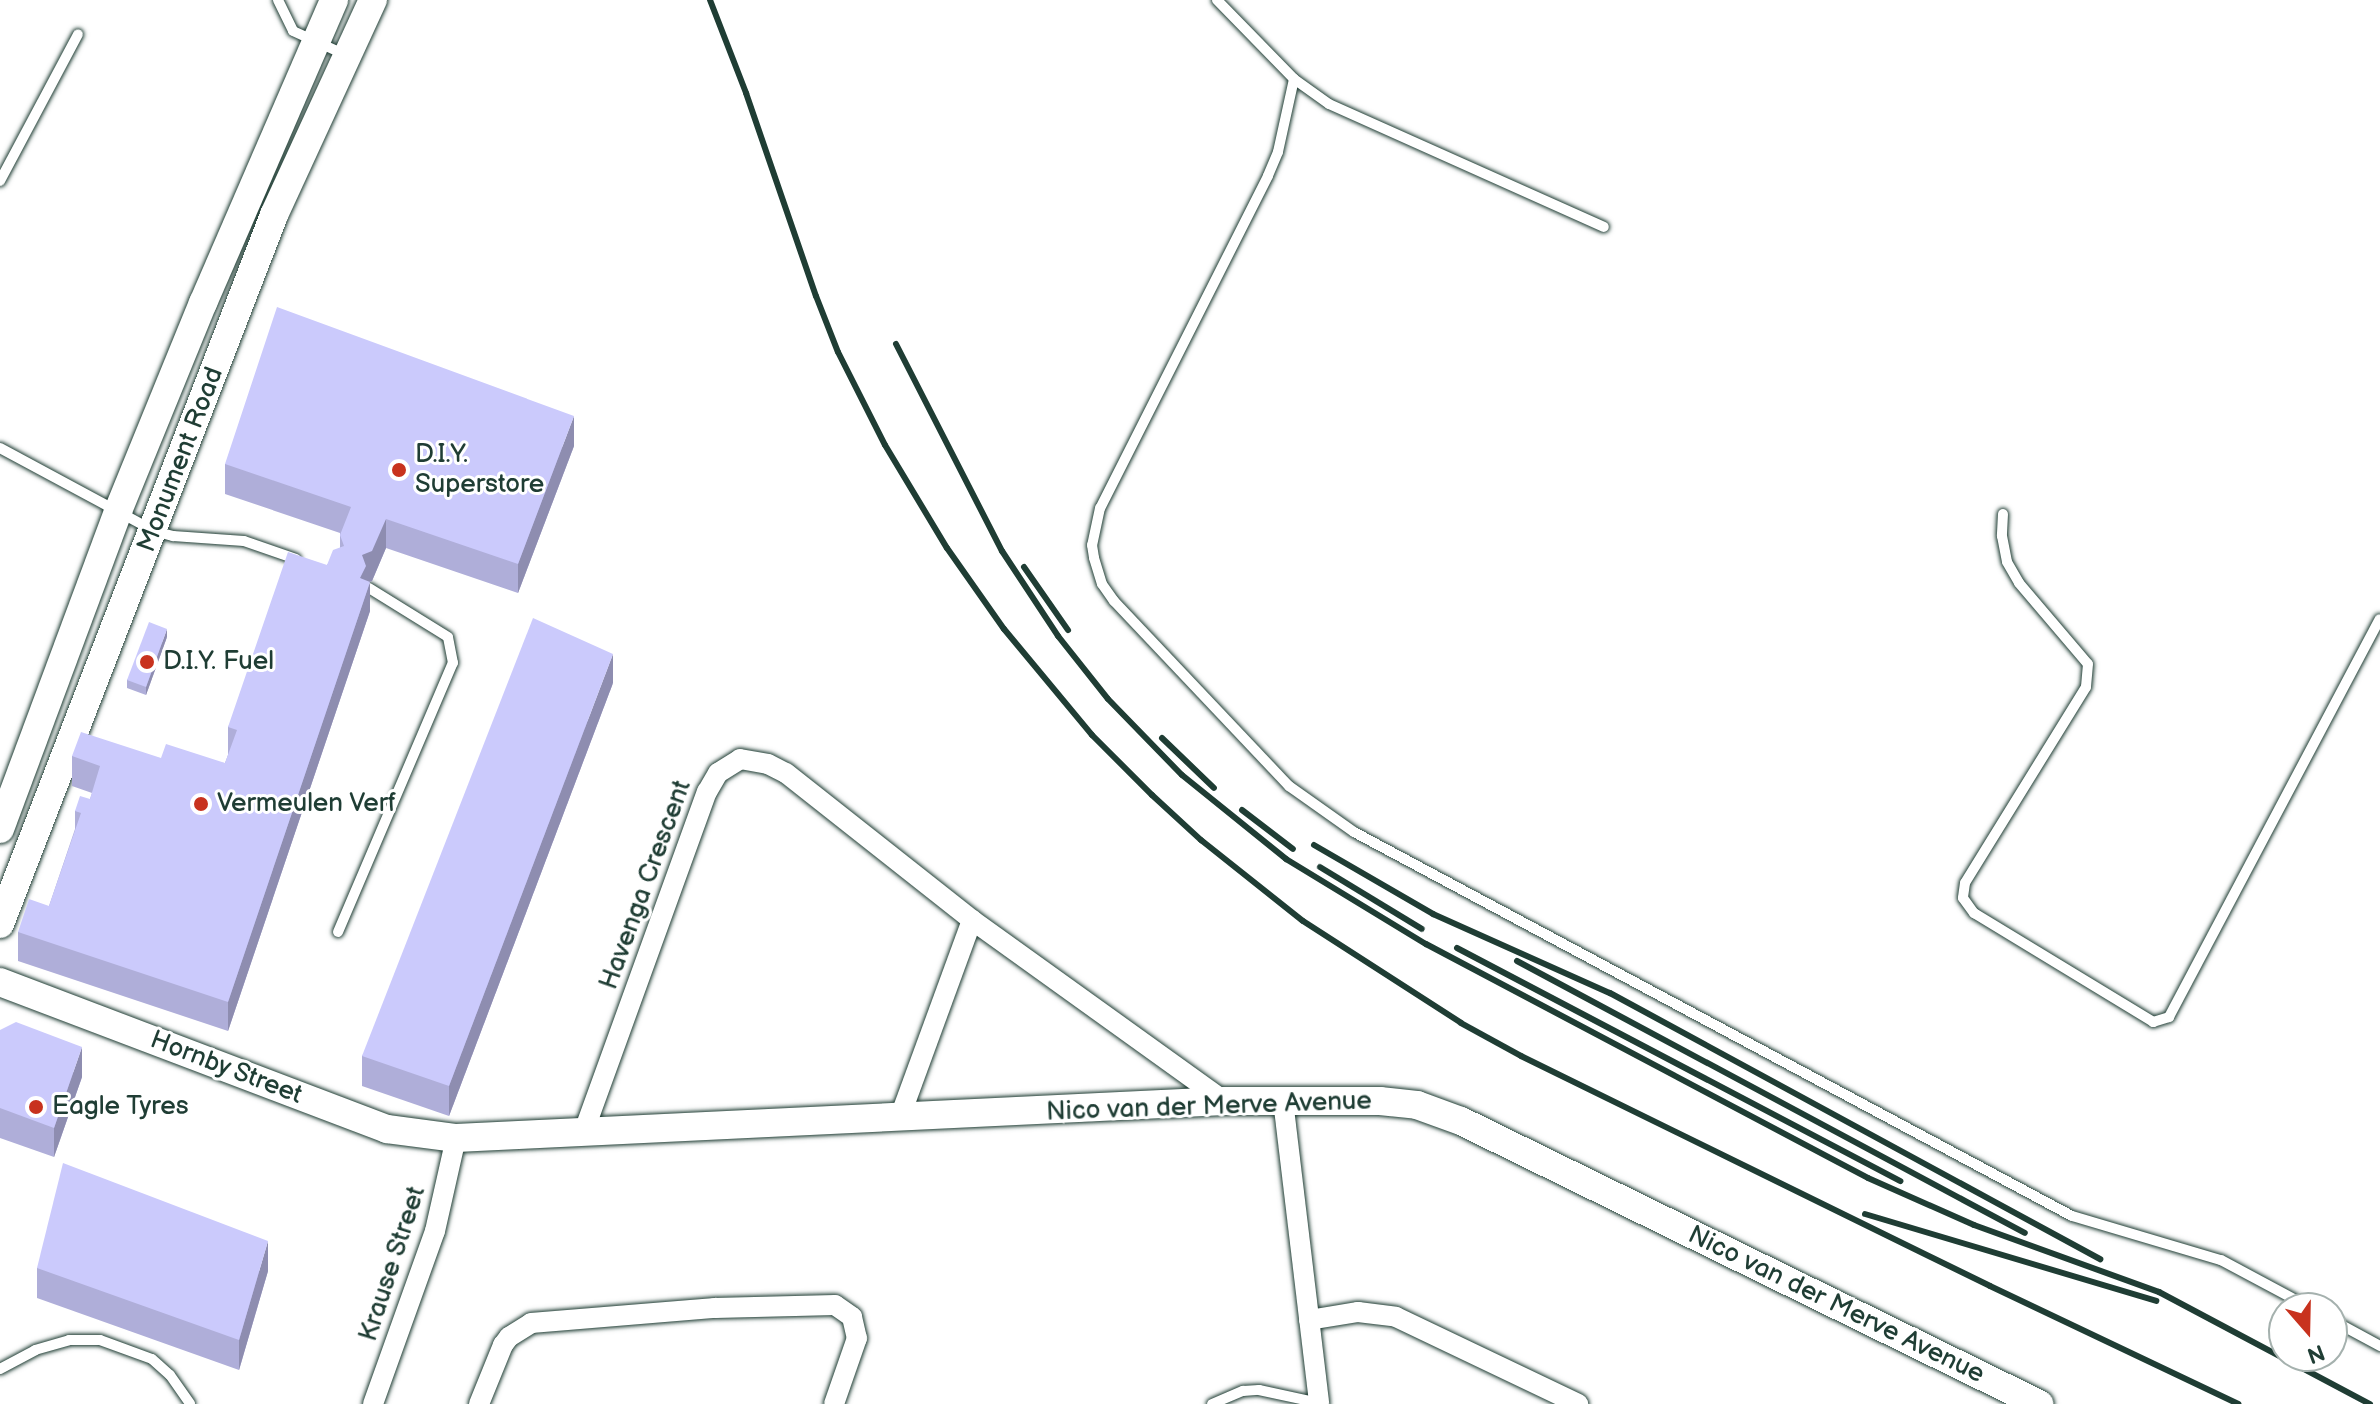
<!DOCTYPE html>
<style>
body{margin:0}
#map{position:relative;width:2380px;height:1404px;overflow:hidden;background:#fff;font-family:"Balsamiq Sans",sans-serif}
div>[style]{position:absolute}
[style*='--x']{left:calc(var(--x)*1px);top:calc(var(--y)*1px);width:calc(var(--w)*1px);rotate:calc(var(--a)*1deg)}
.roads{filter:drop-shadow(0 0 2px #1f3d34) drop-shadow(0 0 2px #1f3d34)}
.lane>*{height:10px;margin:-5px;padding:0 5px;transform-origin:5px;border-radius:5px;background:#fff}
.street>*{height:20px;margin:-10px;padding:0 10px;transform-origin:10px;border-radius:10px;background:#fff}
.secondary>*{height:28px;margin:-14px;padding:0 14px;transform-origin:14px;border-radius:14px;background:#fff}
.rail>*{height:6px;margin:-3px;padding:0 3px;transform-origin:3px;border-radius:3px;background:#1f3d34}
.wall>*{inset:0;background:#afaed9}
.shaded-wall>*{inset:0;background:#8e8db0}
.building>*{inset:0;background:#cbcafc}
.dots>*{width:22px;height:22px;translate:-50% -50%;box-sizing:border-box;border:4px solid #fff;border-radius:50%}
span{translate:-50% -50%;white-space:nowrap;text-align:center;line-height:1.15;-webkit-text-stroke:6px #fff;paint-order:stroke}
.poi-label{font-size:26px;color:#1f3d34}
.left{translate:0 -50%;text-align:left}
.street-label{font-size:26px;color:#1f3d34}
.north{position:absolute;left:2268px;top:1292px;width:80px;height:80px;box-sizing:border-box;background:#fff;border:2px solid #a5b1ae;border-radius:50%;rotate:160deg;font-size:22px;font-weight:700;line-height:32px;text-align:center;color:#1f3d34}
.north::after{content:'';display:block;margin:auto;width:28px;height:36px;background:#c8321e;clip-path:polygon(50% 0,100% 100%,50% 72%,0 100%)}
</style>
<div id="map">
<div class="roads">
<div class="lane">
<div style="--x:278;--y:0;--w:34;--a:64"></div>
<div style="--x:293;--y:31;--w:58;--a:24.4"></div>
<div style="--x:1217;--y:0;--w:110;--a:45.7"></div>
<div style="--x:1294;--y:79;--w:43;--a:35.5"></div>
<div style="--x:1329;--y:104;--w:301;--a:24.1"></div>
<div style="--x:1294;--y:79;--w:75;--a:102.4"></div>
<div style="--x:1278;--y:152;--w:26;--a:113"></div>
<div style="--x:1268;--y:176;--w:372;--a:116.8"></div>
<div style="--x:1100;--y:508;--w:38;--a:102"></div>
<div style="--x:1092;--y:545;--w:13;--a:81"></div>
<div style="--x:1094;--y:558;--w:27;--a:73"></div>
<div style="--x:1102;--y:584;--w:21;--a:55"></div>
<div style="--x:1114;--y:601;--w:255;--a:46.6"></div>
<div style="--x:1289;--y:786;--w:80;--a:35.3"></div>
<div style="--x:1354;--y:832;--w:814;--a:28.14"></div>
<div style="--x:2072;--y:1216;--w:155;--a:16.5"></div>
<div style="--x:2221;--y:1260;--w:102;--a:28.1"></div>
<div style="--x:0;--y:181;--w:166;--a:-62"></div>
<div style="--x:0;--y:448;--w:175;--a:28.3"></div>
<div style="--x:154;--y:531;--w:20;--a:15"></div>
<div style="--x:173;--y:536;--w:71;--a:4"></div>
<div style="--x:244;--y:541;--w:55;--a:19.1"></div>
<div style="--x:2003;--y:514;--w:22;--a:93"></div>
<div style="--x:2002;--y:536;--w:26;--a:79"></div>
<div style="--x:2007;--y:562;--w:24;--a:60"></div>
<div style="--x:2019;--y:583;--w:106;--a:49.6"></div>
<div style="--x:2088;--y:664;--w:23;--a:95"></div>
<div style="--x:2086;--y:687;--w:230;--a:121.7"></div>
<div style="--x:1965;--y:883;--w:15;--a:98"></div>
<div style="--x:1963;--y:898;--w:19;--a:54"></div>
<div style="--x:1974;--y:913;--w:210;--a:31.3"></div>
<div style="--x:2153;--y:1022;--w:17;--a:-17"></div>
<div style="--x:2169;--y:1017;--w:450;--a:-62.1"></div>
<div style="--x:338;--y:932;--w:293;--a:-66.9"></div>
<div style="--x:453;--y:663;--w:26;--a:-101"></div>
<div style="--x:448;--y:637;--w:93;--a:-148.2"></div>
<div style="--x:2332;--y:1320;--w:55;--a:28.4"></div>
<div style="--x:0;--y:1369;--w:40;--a:-28"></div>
<div style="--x:35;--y:1350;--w:35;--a:-16"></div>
<div style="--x:69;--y:1340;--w:31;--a:0"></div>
<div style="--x:100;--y:1340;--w:55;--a:20.1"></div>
<div style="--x:152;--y:1359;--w:24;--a:42"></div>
<div style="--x:170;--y:1375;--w:35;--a:55"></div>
<div style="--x:1212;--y:1404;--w:34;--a:-23"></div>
<div style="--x:1243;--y:1391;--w:16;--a:-4"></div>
<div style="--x:1259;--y:1390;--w:61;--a:12.2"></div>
</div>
<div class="street">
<div style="--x:972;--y:920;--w:310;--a:35.7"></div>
<div style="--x:1283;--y:1100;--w:306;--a:83.2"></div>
<div style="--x:584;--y:1131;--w:361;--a:-70.1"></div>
<div style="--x:707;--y:792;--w:22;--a:-60"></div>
<div style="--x:718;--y:773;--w:26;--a:-32"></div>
<div style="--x:740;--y:759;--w:28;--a:10"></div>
<div style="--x:768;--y:764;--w:20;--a:27"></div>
<div style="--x:786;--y:773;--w:237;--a:38.3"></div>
<div style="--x:972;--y:920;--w:212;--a:110.1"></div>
<div style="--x:1309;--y:1320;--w:50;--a:-9.3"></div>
<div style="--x:1358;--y:1312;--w:38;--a:7"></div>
<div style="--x:1396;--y:1317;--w:202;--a:25.5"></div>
<div style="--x:373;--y:1404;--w:184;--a:-70.3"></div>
<div style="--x:435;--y:1231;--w:95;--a:-77.3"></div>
<div style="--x:479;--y:1404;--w:64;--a:-67.9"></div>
<div style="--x:503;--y:1345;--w:10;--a:-53"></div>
<div style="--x:509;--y:1337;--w:26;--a:-32"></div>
<div style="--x:531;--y:1323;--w:185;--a:-4.7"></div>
<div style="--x:715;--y:1308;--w:120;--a:-1.4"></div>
<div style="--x:835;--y:1305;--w:21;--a:35"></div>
<div style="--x:852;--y:1317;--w:22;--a:77"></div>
<div style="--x:857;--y:1338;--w:70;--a:109.2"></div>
</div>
<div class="secondary">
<div style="--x:0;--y:829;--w:339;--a:-69.6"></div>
<div style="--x:118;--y:511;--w:225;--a:-67.8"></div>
<div style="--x:203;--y:303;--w:330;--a:-66.6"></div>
<div style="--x:0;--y:924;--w:760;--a:-68.87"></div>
<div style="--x:274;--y:215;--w:237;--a:-65.3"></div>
<div style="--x:0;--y:982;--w:414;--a:20.8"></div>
<div style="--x:387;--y:1129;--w:70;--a:7.4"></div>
<div style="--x:456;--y:1138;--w:769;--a:-2.76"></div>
<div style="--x:1224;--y:1101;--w:156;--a:0"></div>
<div style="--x:1380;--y:1101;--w:37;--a:6"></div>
<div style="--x:1417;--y:1105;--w:47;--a:20"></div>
<div style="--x:1461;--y:1121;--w:644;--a:26.09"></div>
</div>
</div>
<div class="rail">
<div style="--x:710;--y:0;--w:100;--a:68.8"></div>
<div style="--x:746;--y:93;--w:215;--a:71"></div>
<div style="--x:816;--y:296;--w:60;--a:68.6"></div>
<div style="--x:838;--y:352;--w:104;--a:63.2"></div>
<div style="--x:885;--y:445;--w:120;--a:59"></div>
<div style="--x:947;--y:548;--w:99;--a:54.9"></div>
<div style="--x:1004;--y:629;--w:138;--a:50.3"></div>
<div style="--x:1092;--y:735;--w:85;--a:45"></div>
<div style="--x:1152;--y:795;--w:67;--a:42.6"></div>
<div style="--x:1201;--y:840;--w:130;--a:38.5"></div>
<div style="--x:1303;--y:921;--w:188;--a:32.8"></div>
<div style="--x:1461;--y:1023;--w:68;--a:28.8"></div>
<div style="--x:1521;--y:1056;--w:522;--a:26.12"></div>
<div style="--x:1990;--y:1286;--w:275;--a:25.4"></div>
<div style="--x:896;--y:344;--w:233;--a:62.9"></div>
<div style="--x:1002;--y:551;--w:102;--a:56.6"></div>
<div style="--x:1058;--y:636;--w:80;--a:51.6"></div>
<div style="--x:1108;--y:699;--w:106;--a:45.8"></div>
<div style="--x:1182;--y:775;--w:134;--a:38.9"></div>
<div style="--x:1286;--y:859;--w:164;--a:31.3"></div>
<div style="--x:1426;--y:944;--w:500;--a:27.9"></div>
<div style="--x:1868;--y:1178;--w:116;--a:23.9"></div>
<div style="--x:1974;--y:1225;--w:197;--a:19.9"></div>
<div style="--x:2159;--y:1292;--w:239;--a:28"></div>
<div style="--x:1024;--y:567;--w:77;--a:55.1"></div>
<div style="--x:1162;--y:738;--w:72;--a:43.9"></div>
<div style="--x:1242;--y:810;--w:64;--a:37.4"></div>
<div style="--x:1314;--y:845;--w:138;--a:30.1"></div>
<div style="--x:1433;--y:914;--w:194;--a:24.1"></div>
<div style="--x:1610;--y:993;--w:558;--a:28.5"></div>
<div style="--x:1320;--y:867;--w:119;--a:31.3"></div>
<div style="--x:1457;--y:948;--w:501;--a:27.74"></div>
<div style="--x:1517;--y:961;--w:576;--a:28.17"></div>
<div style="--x:1865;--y:1214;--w:304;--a:16.6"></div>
</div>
<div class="wall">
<div style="clip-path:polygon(574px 446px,518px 593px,386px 548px,372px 581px,369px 582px,370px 611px,228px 1031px,18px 961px,18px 932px,49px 906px,75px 829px,75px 811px,90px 799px,92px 793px,72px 786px,72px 756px,161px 758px,225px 763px,228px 755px,228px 727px,327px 565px,340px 548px,340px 533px,225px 494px,225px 464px)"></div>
<div style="clip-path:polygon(167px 637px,146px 695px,127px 688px,127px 680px)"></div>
<div style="clip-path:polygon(613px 683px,449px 1116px,362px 1086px,362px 1056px)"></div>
<div style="clip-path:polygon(0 1030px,82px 1077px,54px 1157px,0 1138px)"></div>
<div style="clip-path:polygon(37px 1268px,268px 1271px,239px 1370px,37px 1298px)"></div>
</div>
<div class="shaded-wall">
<div style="clip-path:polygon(574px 416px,574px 446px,518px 593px,518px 564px)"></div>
<div style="clip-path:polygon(386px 519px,386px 548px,372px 581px,366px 583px,360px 578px,362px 555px)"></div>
<div style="clip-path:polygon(370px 582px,370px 611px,228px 1031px,228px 1002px)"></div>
<div style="clip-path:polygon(167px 629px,167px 637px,146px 695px,146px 687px)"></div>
<div style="clip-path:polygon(613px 654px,613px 683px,449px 1116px,449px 1086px)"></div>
<div style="clip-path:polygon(82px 1047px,82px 1077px,54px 1157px,54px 1128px)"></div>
<div style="clip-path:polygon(268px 1241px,268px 1271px,239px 1370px,239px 1340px)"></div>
</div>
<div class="building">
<div style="clip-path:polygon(277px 307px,574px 416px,518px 564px,386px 519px,372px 551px,362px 555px,366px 566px,360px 578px,370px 582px,228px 1002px,18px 932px,29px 899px,49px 906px,81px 813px,75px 811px,80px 796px,90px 799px,100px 766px,72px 756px,81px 732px,161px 758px,166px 744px,225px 763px,237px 730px,228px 727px,288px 552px,327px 565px,333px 550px,344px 546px,340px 535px,351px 507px,225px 464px)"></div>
<div style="clip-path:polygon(533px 618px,613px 654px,449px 1086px,362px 1056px)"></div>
<div style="clip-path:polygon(149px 622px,167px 629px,146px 687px,127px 680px)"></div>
<div style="clip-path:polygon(16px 1022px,82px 1047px,54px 1128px,0 1108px,0 1030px)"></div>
<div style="clip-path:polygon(63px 1163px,268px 1241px,239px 1340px,37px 1268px)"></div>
</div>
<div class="dots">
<div style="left:399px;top:470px;background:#c8321e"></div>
<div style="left:147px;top:662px;background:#c8321e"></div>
<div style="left:201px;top:804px;background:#c8321e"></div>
<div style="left:36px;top:1107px;background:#c8321e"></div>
</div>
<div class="poi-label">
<span class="left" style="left:415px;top:470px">D.I.Y.<br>Superstore</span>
<span class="left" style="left:163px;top:662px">D.I.Y. Fuel</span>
<span class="left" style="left:217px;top:804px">Vermeulen Verf</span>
<span class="left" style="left:52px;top:1107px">Eagle Tyres</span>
</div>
<div class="street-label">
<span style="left:181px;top:460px;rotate:-69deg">Monument Road</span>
<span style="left:646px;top:885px;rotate:-70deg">Havenga Crescent</span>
<span style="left:226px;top:1068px;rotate:21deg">Hornby Street</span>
<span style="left:1209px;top:1107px;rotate:-2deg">Nico van der Merve Avenue</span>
<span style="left:393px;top:1264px;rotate:-72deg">Krause Street</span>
<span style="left:1836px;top:1305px;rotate:26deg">Nico van der Merve Avenue</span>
</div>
<div class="north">N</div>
</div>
